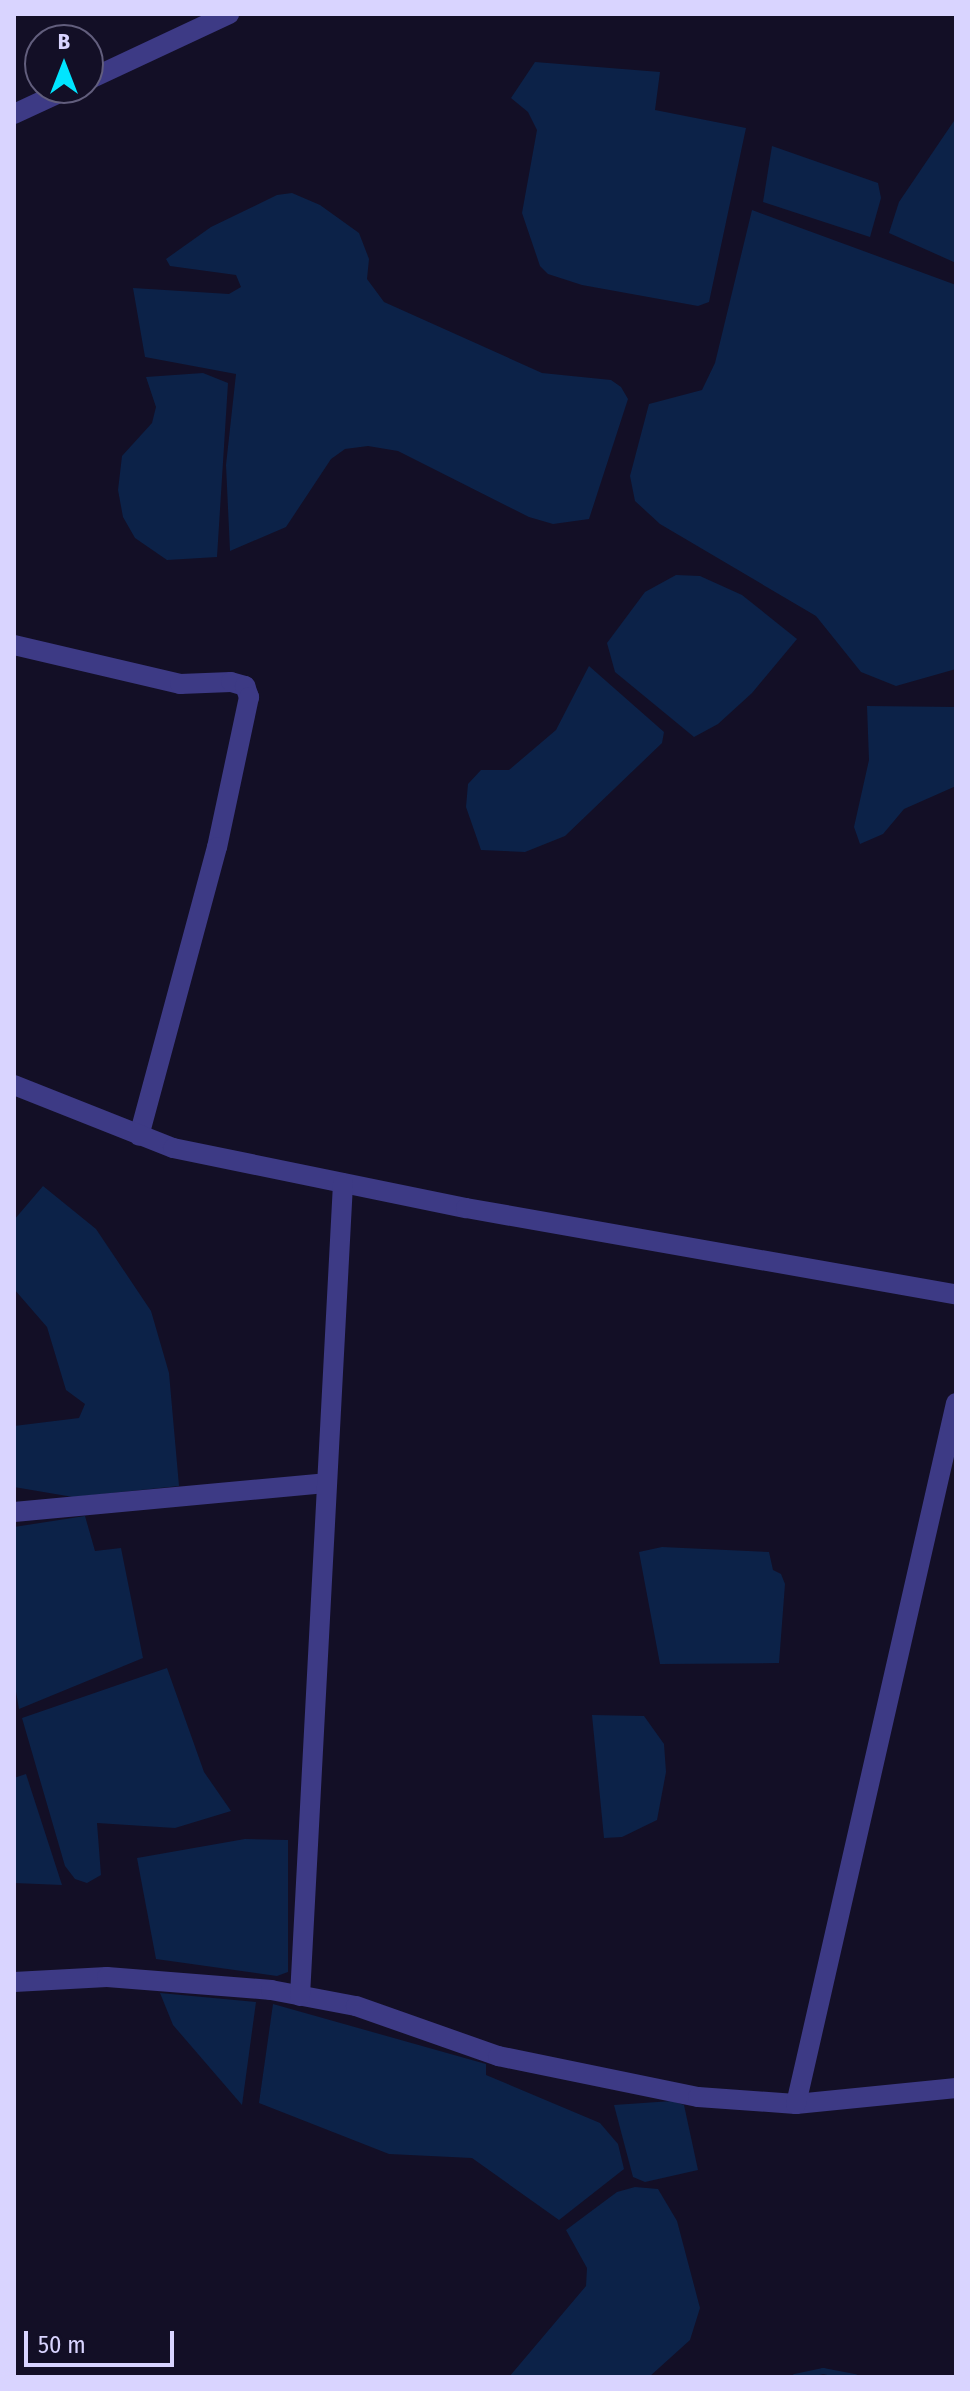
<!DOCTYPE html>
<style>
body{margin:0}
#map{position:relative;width:970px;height:2391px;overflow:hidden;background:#130f26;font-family:"Fira Sans Condensed",sans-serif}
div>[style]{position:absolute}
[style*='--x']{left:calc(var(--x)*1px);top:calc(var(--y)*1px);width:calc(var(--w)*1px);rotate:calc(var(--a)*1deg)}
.water>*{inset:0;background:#0c2248}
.stream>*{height:6px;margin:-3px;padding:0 3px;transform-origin:3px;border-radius:3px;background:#0c2248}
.street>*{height:20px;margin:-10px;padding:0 10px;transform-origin:10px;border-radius:10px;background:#3d3a85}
span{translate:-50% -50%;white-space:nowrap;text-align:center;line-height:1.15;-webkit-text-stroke:8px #130f26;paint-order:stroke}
.frame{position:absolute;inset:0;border:16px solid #d9d4ff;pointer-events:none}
.north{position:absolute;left:24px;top:24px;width:80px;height:80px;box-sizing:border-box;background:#130f26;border:2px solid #625e7d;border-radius:50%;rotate:0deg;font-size:22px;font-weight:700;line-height:32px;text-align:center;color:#d9d4ff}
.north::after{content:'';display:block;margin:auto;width:28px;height:36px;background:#00e5ff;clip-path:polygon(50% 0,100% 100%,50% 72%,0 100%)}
.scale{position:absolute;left:24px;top:2331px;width:150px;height:36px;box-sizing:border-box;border:4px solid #d9d4ff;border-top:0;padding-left:10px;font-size:24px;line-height:28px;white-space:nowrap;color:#d9d4ff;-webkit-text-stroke:6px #130f26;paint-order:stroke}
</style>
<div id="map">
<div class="water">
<div style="clip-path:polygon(535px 62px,660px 72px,655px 110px,746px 128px,709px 302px,698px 306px,582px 285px,548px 274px,540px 266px,522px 213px,537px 130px,528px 112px,511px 98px)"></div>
<div style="clip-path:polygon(956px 118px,956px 263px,889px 233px,899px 202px)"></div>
<div style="clip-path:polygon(772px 146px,878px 183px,881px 198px,870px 237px,763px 202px)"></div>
<div style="clip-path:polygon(292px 193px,320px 205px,359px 233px,369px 259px,367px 279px,384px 302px,542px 373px,611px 380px,621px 387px,628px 399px,589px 519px,553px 524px,529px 517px,398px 451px,368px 446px,345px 449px,331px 459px,286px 527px,230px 551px,226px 465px,236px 374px,145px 357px,133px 288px,229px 294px,241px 287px,236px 275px,170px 266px,166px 259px,211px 227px,277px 195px)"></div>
<div style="clip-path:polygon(752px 210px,956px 285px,956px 669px,896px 686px,861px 672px,816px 616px,660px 524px,635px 501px,630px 476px,649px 404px,702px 390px,715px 363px)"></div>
<div style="clip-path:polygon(203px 373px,228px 383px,217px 557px,167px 560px,135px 538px,123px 517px,118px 490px,122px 456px,152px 423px,156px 407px,146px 377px)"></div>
<div style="clip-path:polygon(676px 575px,700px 576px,742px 595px,797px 639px,752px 693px,718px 724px,694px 737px,615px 672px,607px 643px,645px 592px)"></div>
<div style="clip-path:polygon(589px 666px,664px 732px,662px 743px,565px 836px,525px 852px,481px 850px,466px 807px,468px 784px,481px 770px,509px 770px,556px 730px)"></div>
<div style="clip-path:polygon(867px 706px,956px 707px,956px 786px,904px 809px,883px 834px,860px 844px,854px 827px,869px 760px)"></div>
<div style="clip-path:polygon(43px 1186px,96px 1229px,151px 1311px,169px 1373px,179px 1486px,73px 1497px,14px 1487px,14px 1426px,79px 1418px,85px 1404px,66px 1390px,47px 1327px,14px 1289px,14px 1220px)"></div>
<div style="clip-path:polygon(85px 1516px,95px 1551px,121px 1548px,143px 1658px,19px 1709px,14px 1680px,14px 1527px)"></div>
<div style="clip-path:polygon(662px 1547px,769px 1552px,773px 1570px,781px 1574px,785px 1584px,779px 1663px,660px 1664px,639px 1552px)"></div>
<div style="clip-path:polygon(167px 1668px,204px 1772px,231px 1811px,175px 1828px,97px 1823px,101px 1875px,87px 1883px,75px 1879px,65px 1866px,22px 1718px)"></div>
<div style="clip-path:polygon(592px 1715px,644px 1716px,664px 1744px,666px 1772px,657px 1820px,622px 1837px,604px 1838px)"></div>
<div style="clip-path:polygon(26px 1774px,62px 1885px,14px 1883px,14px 1778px)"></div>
<div style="clip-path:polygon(245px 1839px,288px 1840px,288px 1972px,277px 1976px,156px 1959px,137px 1858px)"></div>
<div style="clip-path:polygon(160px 1993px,256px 2002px,242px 2105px,173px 2025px)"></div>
<div style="clip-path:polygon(273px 2004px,486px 2064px,486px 2075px,600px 2123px,618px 2144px,624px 2169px,559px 2220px,472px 2158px,389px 2154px,259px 2103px)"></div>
<div style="clip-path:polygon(672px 2101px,684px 2105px,698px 2170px,645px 2182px,633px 2177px,614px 2105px)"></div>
<div style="clip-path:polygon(635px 2187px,658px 2189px,677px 2221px,700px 2308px,690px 2340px,649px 2377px,509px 2377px,586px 2286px,587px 2268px,566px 2230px,617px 2192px)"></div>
</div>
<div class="stream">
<div style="--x:795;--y:2377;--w:29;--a:-12"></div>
<div style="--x:823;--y:2371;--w:33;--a:11"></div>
</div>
<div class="street">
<div style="--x:88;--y:80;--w:156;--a:-25.1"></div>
<div style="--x:14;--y:114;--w:62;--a:-24.9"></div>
<div style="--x:14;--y:645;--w:171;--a:13.2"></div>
<div style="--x:180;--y:684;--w:51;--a:-2.2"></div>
<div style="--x:231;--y:682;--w:15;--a:16"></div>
<div style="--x:245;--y:686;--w:12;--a:70"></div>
<div style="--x:249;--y:697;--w:153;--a:102"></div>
<div style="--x:217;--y:847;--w:299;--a:105.1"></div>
<div style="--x:14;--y:1085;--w:171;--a:21.6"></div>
<div style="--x:173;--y:1148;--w:299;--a:11.6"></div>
<div style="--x:466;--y:1208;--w:497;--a:10"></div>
<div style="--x:14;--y:1512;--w:313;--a:-5.3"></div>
<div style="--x:14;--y:1982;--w:93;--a:-3.1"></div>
<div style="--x:107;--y:1977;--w:165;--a:4.5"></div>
<div style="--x:271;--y:1990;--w:86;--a:10.7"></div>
<div style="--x:356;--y:2006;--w:151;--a:19.4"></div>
<div style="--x:498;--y:2056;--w:204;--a:11.6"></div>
<div style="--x:698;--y:2097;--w:98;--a:4.1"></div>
<div style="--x:796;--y:2104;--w:161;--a:-5.7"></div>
<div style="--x:300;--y:1996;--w:814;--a:-86.97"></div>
<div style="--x:796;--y:2104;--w:719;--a:-77.14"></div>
</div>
<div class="frame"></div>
<div class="north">B</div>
<div class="scale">50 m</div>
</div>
